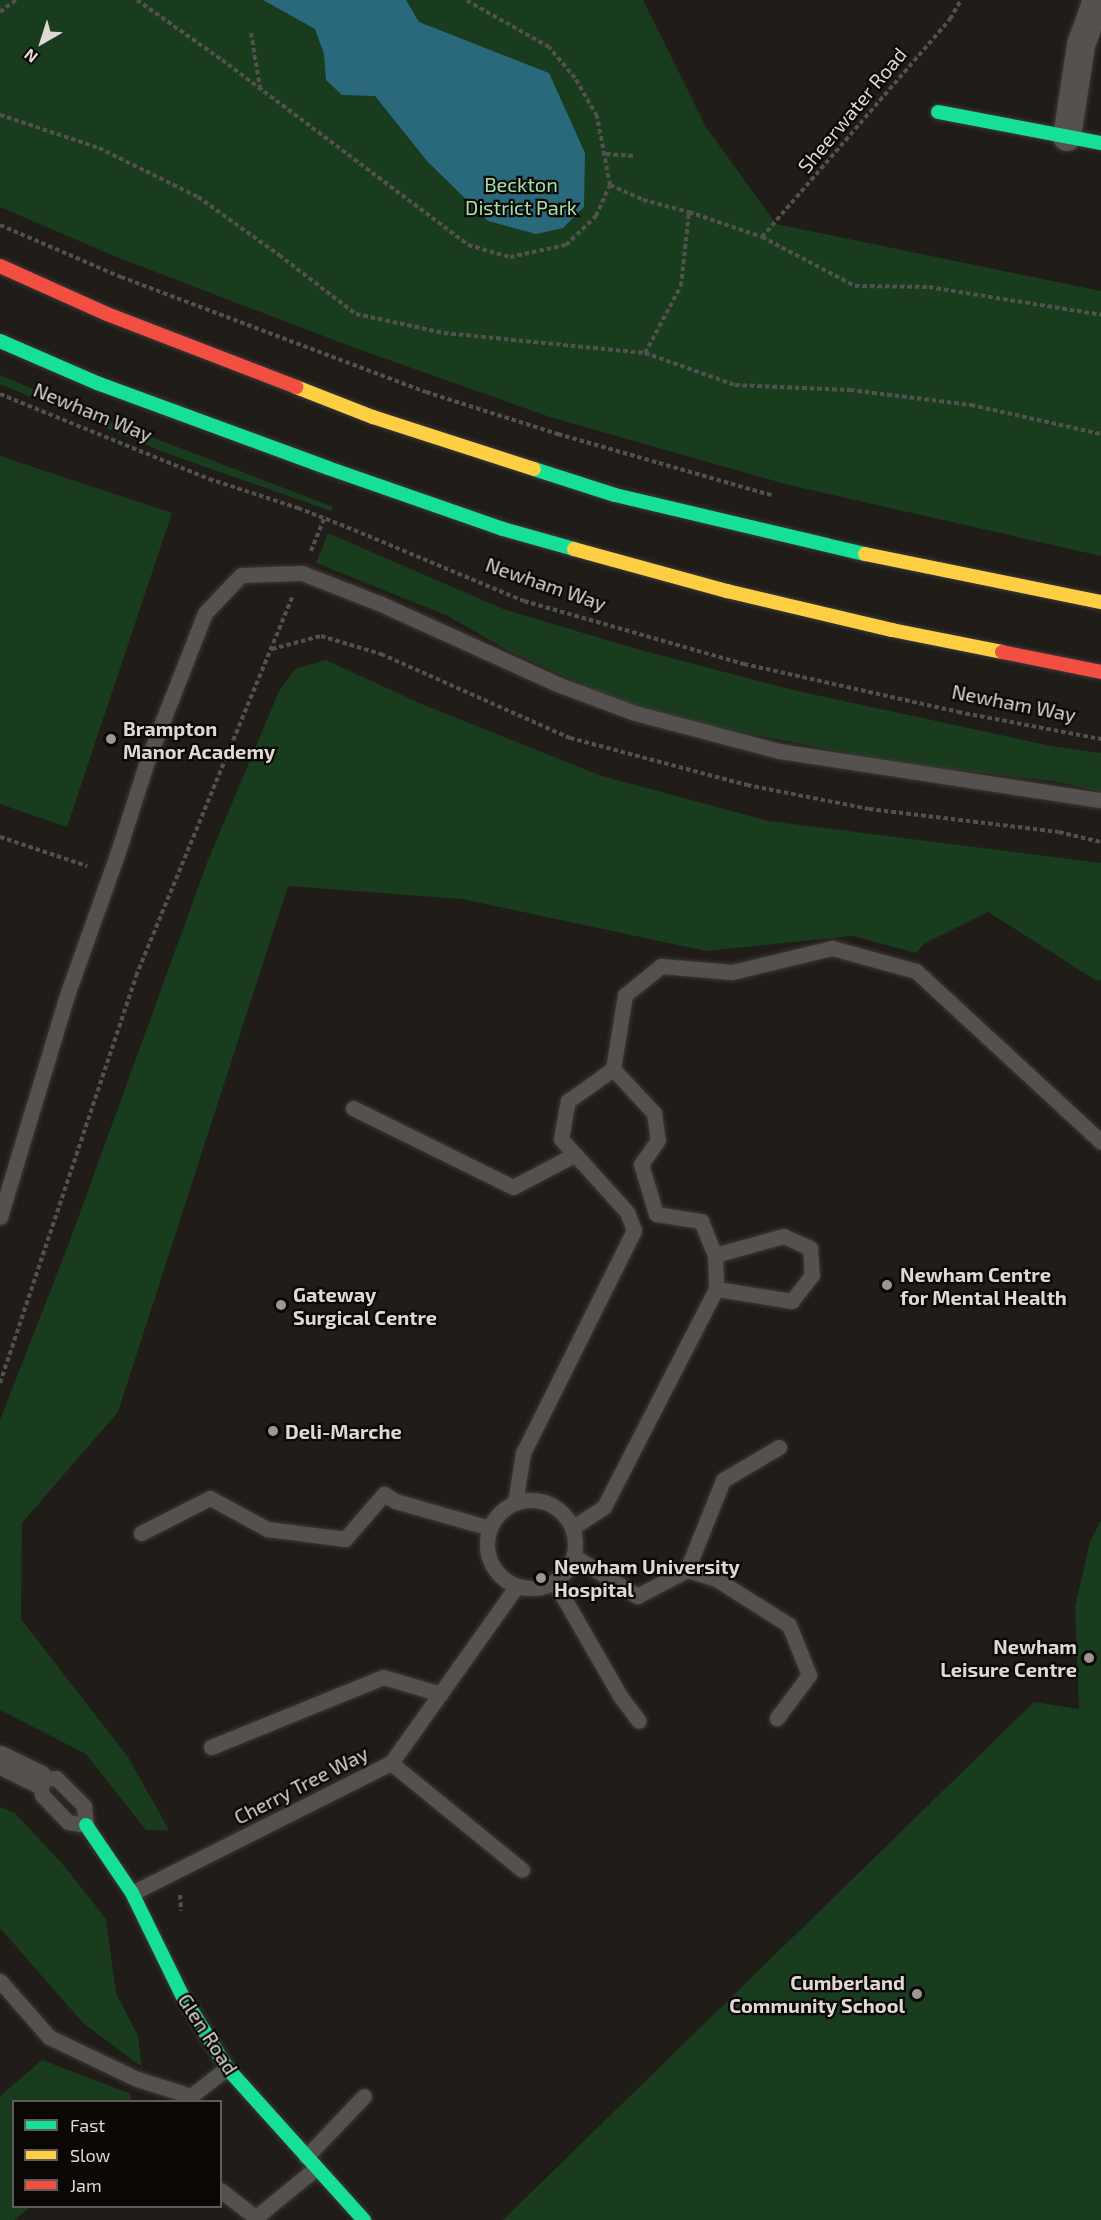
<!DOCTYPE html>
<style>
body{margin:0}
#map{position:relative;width:1101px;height:2220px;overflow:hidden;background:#201c18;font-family:"Exo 2",sans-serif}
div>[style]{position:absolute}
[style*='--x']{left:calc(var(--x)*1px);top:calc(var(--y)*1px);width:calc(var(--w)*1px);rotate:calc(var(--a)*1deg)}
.green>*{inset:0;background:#193b1e}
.water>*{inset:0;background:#2a687b}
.path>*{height:4px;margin-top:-2px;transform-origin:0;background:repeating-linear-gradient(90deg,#53514e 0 4.5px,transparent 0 7.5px)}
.roads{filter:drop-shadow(0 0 2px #3c3836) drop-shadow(0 0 2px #3c3836)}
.lane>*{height:15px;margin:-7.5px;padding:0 7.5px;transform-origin:7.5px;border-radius:7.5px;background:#54514e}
.lane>.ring{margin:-7.5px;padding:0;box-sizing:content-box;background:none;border:15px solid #54514e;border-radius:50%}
.street>*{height:28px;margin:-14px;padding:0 14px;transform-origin:14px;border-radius:14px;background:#54514e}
.fast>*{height:14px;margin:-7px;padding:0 7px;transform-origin:7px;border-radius:7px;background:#16e098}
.slow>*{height:14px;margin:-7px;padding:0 7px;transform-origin:7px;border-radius:7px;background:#ffcf43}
.jam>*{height:14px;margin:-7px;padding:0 7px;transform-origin:7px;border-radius:7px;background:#f24e42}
.dots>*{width:16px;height:16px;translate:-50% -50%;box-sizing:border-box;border:3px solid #0a0705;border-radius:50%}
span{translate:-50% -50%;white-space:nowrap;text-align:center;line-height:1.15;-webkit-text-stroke:4.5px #0a0705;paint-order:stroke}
.street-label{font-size:20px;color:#ded9d4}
.park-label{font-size:20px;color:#a0e2a7}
.poi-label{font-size:20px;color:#ded9d4;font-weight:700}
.left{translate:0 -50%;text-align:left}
.right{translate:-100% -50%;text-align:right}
.legend{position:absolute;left:12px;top:2100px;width:210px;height:108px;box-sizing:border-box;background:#0a0705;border:2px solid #5f5b58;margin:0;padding:8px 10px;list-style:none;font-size:18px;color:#ded9d4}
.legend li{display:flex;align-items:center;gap:12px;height:30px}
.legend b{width:30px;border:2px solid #5f5b58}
.north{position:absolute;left:12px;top:12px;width:60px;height:60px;-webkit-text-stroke:4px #0a0705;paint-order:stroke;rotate:219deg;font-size:16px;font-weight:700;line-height:24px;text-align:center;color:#ded9d4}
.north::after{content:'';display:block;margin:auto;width:21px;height:27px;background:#ded9d4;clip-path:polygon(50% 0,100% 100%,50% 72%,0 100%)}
</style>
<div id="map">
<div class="green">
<div style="clip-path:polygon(0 0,643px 0,706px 127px,776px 224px,1101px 291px,1101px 556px,789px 485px,550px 417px,355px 348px,114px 256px,0 207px)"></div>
<div style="clip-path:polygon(0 375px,89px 413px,333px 507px,331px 511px,166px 453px,0 384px)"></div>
<div style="clip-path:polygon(0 456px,172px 513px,67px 827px,0 804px)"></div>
<div style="clip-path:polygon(328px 533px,503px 609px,637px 649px,793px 690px,1051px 746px,1101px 753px,1101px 792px,1059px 782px,896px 763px,716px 727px,617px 701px,507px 650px,448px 616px,316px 563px)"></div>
<div style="clip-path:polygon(326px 660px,417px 702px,602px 776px,769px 821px,1101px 863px,1101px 980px,1097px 981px,988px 912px,925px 943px,916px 953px,853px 936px,706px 951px,462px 899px,288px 886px,118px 1412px,22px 1523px,21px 1619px,128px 1757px,169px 1830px,146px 1830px,86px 1754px,0 1710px,0 1420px,69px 1243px,207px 863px,279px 691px,295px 669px)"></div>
<div style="clip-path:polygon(1101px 1520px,1101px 2220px,503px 2220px,1034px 1702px,1079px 1709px,1075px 1607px,1090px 1542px)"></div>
<div style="clip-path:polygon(0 1807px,15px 1813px,65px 1867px,106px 1919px,116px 1993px,138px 2036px,142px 2067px,83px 2023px,0 1928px)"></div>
<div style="clip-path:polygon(42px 2060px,131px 2094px,131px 2101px,14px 2102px,14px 2206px,30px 2207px,14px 2220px,0 2220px,0 2096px)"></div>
</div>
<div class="water">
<div style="clip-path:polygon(263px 0,406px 0,419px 22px,549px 73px,585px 153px,584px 207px,563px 228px,536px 234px,488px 221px,427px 161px,375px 96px,342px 95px,326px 80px,324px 54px,315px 29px)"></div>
</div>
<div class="path">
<div style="--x:137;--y:0;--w:104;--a:35.2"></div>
<div style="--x:222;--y:60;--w:308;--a:36.9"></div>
<div style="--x:468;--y:245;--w:44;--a:15.9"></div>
<div style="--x:510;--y:257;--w:57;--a:-12.1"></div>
<div style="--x:566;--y:245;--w:42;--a:-44"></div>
<div style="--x:596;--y:216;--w:34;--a:-66"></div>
<div style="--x:610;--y:185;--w:70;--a:-100.7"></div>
<div style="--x:597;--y:116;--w:44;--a:-120.1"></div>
<div style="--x:575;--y:78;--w:40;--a:-130"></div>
<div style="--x:549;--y:47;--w:95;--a:-150.5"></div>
<div style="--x:0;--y:12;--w:20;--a:-37"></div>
<div style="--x:251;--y:33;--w:56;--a:80.7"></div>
<div style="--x:0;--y:115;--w:104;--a:18.4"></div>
<div style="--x:99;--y:148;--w:110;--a:26.3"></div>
<div style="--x:198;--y:197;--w:100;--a:35.6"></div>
<div style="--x:279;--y:255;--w:97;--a:37.5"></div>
<div style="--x:356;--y:314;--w:90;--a:12.2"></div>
<div style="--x:444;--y:333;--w:202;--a:5.7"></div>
<div style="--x:645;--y:353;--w:76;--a:-61.8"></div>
<div style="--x:681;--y:286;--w:74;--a:-83.8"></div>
<div style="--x:606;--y:154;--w:30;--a:4"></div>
<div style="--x:610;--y:185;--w:36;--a:24"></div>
<div style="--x:643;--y:200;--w:48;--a:14.6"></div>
<div style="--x:689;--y:212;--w:77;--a:18.9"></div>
<div style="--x:762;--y:237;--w:105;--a:27.8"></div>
<div style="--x:855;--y:286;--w:74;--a:0.8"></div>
<div style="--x:929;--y:287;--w:174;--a:9.2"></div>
<div style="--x:0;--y:225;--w:132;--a:23.3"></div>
<div style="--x:121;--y:277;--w:326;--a:20.7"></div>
<div style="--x:426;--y:392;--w:139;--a:17.7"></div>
<div style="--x:558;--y:434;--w:222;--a:16"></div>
<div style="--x:762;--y:237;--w:288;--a:-49.2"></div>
<div style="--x:950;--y:19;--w:22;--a:-60"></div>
<div style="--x:645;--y:353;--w:96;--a:19.6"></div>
<div style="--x:735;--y:385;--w:115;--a:2.5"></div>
<div style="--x:850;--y:390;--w:122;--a:7.1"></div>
<div style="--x:971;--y:405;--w:133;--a:12.6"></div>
<div style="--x:0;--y:394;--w:226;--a:22.1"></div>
<div style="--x:209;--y:479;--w:94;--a:18"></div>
<div style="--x:298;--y:508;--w:60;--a:21.4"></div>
<div style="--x:354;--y:530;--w:184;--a:22.7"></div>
<div style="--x:524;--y:601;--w:229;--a:16"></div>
<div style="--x:744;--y:664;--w:219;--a:12.6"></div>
<div style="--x:958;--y:712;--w:146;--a:10.7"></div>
<div style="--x:311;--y:551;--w:35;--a:-68"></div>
<div style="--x:272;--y:649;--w:51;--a:-14.9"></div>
<div style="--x:321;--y:636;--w:63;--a:16.7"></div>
<div style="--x:381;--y:654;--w:207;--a:24"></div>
<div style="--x:570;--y:738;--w:183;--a:14.9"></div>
<div style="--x:747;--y:785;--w:124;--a:11.1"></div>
<div style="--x:869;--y:809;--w:191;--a:6.9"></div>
<div style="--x:1059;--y:832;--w:43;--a:13.4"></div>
<div style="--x:0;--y:837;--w:92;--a:18.4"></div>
<div style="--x:0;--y:1383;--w:429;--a:-71.5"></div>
<div style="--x:136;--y:976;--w:410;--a:-67.6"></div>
<div style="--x:180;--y:1895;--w:16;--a:86"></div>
</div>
<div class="roads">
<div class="lane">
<div style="--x:613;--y:1069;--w:75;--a:-80.8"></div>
<div style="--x:625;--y:995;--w:46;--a:-38.9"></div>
<div style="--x:661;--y:966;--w:71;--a:4.8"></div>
<div style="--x:732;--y:972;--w:103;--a:-13.5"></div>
<div style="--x:832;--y:948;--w:87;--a:15.3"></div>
<div style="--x:916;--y:971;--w:252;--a:42.7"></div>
<div style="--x:353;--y:1108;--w:178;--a:26.3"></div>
<div style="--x:513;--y:1187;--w:69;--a:-27.7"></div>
<div style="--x:0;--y:1217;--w:229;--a:-73.2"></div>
<div style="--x:66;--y:998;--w:152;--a:-70.4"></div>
<div style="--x:117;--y:855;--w:99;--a:-72.3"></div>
<div style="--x:147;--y:761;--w:159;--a:-68.6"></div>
<div style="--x:205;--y:613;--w:52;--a:-46.5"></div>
<div style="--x:241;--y:575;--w:61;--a:-1.9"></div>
<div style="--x:302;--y:573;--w:85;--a:21.4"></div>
<div style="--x:381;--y:604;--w:193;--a:24.4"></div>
<div style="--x:557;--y:684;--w:83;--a:20.4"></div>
<div style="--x:635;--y:713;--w:149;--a:14.8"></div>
<div style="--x:779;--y:751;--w:326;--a:8.7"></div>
<div style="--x:715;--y:1255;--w:34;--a:88"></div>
<div class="ring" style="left:487px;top:1500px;width:73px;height:73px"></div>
<div style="--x:515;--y:1503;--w:51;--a:-80.9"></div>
<div style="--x:523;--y:1453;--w:249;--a:-63.5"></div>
<div style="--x:634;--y:1230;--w:19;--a:-111"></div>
<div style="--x:627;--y:1212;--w:98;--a:-132.1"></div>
<div style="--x:561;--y:1139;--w:39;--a:-80"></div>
<div style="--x:568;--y:1101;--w:55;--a:-35.4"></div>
<div style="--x:613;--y:1069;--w:60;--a:47"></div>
<div style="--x:654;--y:1113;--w:27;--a:82"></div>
<div style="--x:658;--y:1140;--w:29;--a:125"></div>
<div style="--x:641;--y:1164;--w:52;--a:73.3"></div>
<div style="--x:656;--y:1214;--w:46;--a:8.8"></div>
<div style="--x:701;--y:1221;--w:37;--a:68"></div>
<div style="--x:715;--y:1255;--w:71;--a:-15.6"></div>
<div style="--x:783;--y:1236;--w:30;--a:24"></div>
<div style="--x:810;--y:1248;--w:27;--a:86"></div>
<div style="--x:812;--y:1275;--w:33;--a:128"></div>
<div style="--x:792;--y:1301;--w:77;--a:-171"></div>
<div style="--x:716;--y:1289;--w:245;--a:117.2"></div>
<div style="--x:604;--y:1507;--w:38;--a:147"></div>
<div style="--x:141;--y:1533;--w:77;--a:-26.9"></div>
<div style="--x:210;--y:1498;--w:65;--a:28.5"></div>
<div style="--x:267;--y:1529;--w:79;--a:7.3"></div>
<div style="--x:345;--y:1539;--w:60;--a:-49.1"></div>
<div style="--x:384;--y:1494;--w:13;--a:32"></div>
<div style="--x:395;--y:1501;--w:99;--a:15.9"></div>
<div style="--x:574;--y:1556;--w:75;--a:32.4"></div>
<div style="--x:637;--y:1596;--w:56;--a:-27.5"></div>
<div style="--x:687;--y:1570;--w:97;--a:-68.2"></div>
<div style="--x:723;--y:1480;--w:65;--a:-30.5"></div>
<div style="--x:687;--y:1570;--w:30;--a:17"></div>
<div style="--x:716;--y:1579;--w:86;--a:32.2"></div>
<div style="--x:789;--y:1625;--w:54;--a:68.2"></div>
<div style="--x:809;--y:1675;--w:54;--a:126.7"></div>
<div style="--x:554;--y:1581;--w:133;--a:60.1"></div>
<div style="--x:620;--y:1696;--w:31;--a:53"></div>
<div style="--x:211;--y:1747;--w:186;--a:-22.1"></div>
<div style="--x:383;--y:1677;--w:60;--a:16.3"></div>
<div style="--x:391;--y:1763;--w:169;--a:39.2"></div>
<div style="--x:56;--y:1778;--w:40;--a:45"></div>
<div style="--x:84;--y:1806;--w:19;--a:84"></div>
<div style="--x:86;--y:1825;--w:18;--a:-171"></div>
<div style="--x:68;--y:1822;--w:37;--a:-134"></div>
<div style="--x:42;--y:1795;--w:16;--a:-101"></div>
<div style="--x:39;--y:1779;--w:17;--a:-3"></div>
<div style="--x:132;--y:1893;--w:290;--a:-26.7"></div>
<div style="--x:391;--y:1763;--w:217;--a:-54.6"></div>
<div style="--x:0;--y:1981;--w:74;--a:48.8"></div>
<div style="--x:49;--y:2037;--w:98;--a:25.5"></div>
<div style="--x:137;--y:2079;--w:57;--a:17.5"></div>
<div style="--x:191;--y:2096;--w:46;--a:-37.9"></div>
<div style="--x:306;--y:2157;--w:84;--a:-46.4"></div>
<div style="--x:220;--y:2190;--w:49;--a:37.6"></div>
<div style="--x:256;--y:2217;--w:77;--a:-39.2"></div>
</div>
<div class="street">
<div style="--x:1067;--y:137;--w:93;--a:-81.3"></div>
<div style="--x:1081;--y:45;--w:48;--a:-70.4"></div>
<div style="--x:0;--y:1760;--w:43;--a:26"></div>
</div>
<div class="fast">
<div style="--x:938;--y:112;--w:166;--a:10.8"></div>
<div style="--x:0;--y:341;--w:106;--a:23.4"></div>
<div style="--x:97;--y:383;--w:246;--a:20.2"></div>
<div style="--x:328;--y:468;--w:185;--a:19.2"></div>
<div style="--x:503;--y:529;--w:74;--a:15.7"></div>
<div style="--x:534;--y:469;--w:85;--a:17.8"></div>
<div style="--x:615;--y:495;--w:257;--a:13.3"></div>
<div style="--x:86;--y:1825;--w:82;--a:55.9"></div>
<div style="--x:132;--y:1893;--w:114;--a:63.9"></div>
<div style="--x:182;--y:1995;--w:86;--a:58.3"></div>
<div style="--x:227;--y:2068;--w:205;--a:48"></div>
</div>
<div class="slow">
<div style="--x:296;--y:387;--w:83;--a:21.3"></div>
<div style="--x:373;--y:417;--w:169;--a:17.9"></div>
<div style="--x:574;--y:549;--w:159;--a:15.4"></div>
<div style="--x:727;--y:591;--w:170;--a:13.3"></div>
<div style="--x:892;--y:630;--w:112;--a:11.3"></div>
<div style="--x:865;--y:554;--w:241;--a:11.5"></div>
</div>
<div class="jam">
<div style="--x:0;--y:266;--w:117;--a:24.2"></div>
<div style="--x:107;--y:314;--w:203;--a:21.1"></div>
<div style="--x:1002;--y:652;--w:101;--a:11.4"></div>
</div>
</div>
<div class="dots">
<div style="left:111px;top:739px;background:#9c9792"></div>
<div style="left:887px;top:1285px;background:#9c9792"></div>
<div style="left:281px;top:1305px;background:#9c9792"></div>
<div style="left:273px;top:1431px;background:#9c9792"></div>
<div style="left:541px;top:1578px;background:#9c9792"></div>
<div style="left:1089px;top:1658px;background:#9c9792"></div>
<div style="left:917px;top:1994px;background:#9c9792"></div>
</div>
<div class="street-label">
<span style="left:852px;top:110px;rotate:-50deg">Sheerwater Road</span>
<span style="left:93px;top:412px;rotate:22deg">Newham Way</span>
<span style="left:546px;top:584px;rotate:19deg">Newham Way</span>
<span style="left:1014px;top:703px;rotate:11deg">Newham Way</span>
<span style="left:301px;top:1785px;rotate:-27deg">Cherry Tree Way</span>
<span style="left:208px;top:2034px;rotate:57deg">Glen Road</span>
</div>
<div class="park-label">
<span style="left:521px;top:196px">Beckton<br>District Park</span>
</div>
<div class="poi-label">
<span class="left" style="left:123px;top:740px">Brampton<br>Manor Academy</span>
<span class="left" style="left:900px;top:1286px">Newham Centre<br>for Mental Health</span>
<span class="left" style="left:293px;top:1306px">Gateway<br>Surgical Centre</span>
<span class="left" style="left:285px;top:1431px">Deli-Marche</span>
<span class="left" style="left:554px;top:1578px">Newham University<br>Hospital</span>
<span class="right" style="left:1077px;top:1658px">Newham<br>Leisure Centre</span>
<span class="right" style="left:905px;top:1994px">Cumberland<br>Community School</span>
</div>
<ul class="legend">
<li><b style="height:8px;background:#16e098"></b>Fast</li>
<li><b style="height:8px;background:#ffcf43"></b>Slow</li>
<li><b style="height:8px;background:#f24e42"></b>Jam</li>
</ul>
<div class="north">N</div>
</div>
